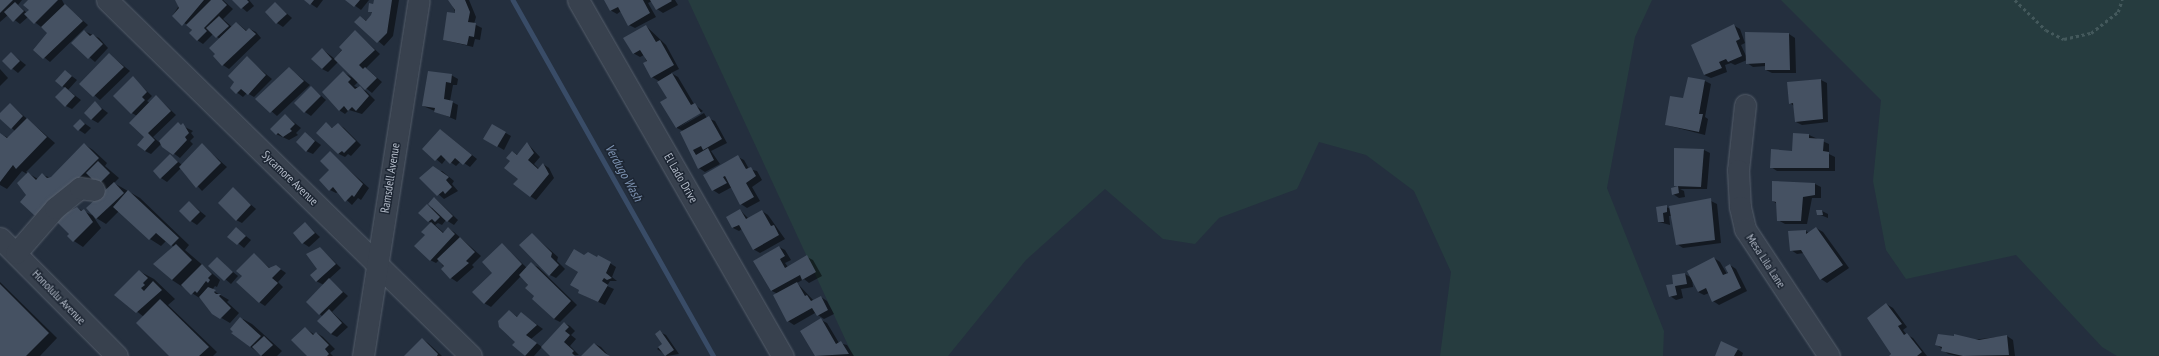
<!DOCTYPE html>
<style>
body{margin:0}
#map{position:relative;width:2159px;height:356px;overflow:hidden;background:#242f3e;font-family:"PT Sans Narrow",sans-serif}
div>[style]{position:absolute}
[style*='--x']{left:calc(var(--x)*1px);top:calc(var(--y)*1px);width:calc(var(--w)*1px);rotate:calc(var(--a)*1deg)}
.green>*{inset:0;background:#263c3f}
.shadow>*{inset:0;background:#0007}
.stream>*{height:4.5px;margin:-2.25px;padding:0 2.25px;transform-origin:2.25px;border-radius:2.25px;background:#394c67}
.building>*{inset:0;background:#455162}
.path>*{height:2.5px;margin-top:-1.25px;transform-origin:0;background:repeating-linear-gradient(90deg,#44595c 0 3px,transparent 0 6px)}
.roads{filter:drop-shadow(0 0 1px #565f6c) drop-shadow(0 0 1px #565f6c)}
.minor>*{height:21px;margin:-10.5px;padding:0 10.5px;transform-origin:10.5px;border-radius:10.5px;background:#38414e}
span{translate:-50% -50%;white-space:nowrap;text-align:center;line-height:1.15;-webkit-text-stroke:3px #1d2633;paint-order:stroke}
.street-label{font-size:12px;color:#b4bcc9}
.water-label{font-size:13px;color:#7c92b1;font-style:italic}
</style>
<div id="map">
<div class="green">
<div style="clip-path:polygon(688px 0,1652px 0,1635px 37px,1607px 188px,1664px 331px,1663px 356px,1440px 356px,1451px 272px,1414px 191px,1366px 155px,1319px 142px,1297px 189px,1219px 218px,1195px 244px,1163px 239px,1105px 189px,1026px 260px,948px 356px,853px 356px)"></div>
<div style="clip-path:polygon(1781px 0,2159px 0,2159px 356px,2117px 356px,2102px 347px,2016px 255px,1906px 279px,1886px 250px,1873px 181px,1881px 100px)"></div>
</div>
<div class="shadow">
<div style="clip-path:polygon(0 0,22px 0,18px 5px,27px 13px,30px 10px,30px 0,62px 0,64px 4px,88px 25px,50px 62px,35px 50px,49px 33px,28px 17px,20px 24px,8px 15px,0 22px)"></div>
<div style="clip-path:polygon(176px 0,223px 0,233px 9px,223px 19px,232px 27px,237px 23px,247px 31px,250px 29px,256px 32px,261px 38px,229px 69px,223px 65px,220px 39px,213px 34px,203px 44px,197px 40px,190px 27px,173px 15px,180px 4px)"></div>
<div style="clip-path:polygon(233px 0,249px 0,254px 6px,247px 12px)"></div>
<div style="clip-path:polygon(305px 0,323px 0,317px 8px)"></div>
<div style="clip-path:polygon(347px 0,369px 0,361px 10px)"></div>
<div style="clip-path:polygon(375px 0,399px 0,393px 36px,384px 46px,356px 22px,360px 17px,367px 21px,373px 13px,369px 11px)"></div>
<div style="clip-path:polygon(450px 0,469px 0,476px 17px,474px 24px,482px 28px,480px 40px,475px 39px,473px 47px,444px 40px,456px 14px)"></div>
<div style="clip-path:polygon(605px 0,675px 0,678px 5px,663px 13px,657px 9px,652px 1px,648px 3px,656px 17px,635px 28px,629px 25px,621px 11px,617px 14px,610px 10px)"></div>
<div style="clip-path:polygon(275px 3px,292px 18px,283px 27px,277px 23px)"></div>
<div style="clip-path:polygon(1733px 25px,1740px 29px,1745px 43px,1741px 45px,1747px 58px,1789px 34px,1795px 38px,1796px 73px,1772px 73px,1766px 70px,1766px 66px,1753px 67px,1747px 63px,1747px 60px,1735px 65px,1731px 63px,1725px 65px,1727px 72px,1711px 78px,1704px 75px)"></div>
<div style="clip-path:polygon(646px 26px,666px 45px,679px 69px,671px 73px,678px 77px,694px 104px,703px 111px,678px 128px,704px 113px,707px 118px,715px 121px,727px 143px,711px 151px,720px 164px,705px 172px,699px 168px,683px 131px,677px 128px,668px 98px,659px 81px,652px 77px,644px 55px,640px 57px,633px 53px)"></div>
<div style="clip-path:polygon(84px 31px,99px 38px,108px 48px,95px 62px,73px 43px)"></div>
<div style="clip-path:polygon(355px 31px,380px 54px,366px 68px,382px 82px,372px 93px,358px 82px,354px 86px,366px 91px,375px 100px,362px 114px,349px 110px,345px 114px,339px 110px,343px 72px,353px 78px,338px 62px,328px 72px,322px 69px,322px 49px,335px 59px)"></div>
<div style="clip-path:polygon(11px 53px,26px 65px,18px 73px,3px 61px)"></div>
<div style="clip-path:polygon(109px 54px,130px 71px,100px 100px,81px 84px)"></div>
<div style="clip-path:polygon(247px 58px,272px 79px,254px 97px,247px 93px,243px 97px,231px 88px)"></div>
<div style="clip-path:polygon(289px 68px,310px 85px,277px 116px,257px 99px)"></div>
<div style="clip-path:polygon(0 69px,8px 78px,0 86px)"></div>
<div style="clip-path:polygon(65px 71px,77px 80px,68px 90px,81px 100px,72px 109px,66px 106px,66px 88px,62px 86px)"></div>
<div style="clip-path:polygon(451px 75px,458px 79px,457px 85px,453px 85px,450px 101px,458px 105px,456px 120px,423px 106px)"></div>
<div style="clip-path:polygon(133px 78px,152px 96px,147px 101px,150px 103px,156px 96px,176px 115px,153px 137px,159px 142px,179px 124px,193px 131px,191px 133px,194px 137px,190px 141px,193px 144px,180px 158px,161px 144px,151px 154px,145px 151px,145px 137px,137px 116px,132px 113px)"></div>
<div style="clip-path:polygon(1821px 80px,1827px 83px,1828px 122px,1802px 125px,1796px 122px,1794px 106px,1790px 103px)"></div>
<div style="clip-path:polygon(1705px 81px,1711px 84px,1705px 117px,1708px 119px,1705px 135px,1666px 125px,1684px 99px)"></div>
<div style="clip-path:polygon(311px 87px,326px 100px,311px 116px,305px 112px)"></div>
<div style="clip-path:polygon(95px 103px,108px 113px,98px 123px,91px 119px)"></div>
<div style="clip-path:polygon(evenodd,10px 104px,55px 143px,26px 172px,38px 179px,43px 175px,51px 178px,84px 144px,93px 150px,107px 163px,105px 166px,119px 178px,114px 183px,140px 198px,189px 245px,185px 250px,220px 280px,217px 287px,215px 286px,212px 290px,229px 300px,227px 302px,239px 313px,230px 323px,213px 313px,201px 299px,172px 280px,174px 247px,166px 241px,161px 246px,150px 239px,119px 211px,106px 224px,93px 216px,101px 228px,83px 247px,74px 241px,68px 236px,70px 233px,28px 195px,27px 174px,22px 171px,7px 189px,0 185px,0 134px,9px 138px,15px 131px,0 117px,10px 104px,92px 178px,108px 190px,94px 216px,77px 208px,71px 212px,63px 207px,92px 178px)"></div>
<div style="clip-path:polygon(285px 115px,301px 128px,296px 133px,298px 135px,289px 140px,276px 134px)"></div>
<div style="clip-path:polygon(80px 120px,91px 128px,85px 134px,79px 130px)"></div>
<div style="clip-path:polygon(326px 124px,333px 128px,338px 124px,344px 128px,361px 145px,351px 156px,348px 154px,345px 157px,339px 154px,317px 133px)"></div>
<div style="clip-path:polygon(492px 125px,511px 136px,504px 150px,485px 139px)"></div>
<div style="clip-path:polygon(441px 130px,477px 159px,470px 167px,461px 161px,456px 166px,446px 159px,442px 164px,424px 149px)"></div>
<div style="clip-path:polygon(305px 133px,321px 145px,313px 154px,306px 151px)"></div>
<div style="clip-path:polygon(1794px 134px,1809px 135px,1829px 144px,1829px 154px,1835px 157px,1835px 171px,1777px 171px,1771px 167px,1793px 152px)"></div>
<div style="clip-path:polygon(527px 143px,540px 157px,534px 164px,539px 169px,543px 164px,549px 168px,554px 178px,536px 200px,530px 196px,511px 161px,513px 152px,518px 155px)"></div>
<div style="clip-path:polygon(202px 145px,227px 167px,202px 191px,181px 168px,167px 182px,161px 178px,170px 155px,182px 165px)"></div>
<div style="clip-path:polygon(1704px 150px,1710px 153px,1707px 189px,1680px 189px,1684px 191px,1685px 197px,1679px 198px,1673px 194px,1672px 188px,1678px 187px,1675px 185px)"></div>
<div style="clip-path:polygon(330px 153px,369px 188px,361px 200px,358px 198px,352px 205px,338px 192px,336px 193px,330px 190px)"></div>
<div style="clip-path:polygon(738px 157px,744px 160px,749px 169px,757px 171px,762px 180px,752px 187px,760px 201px,747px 208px,741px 204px,732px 187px,719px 194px,713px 190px)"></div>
<div style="clip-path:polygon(442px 171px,454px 181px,452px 184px,458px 191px,444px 199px,420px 178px)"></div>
<div style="clip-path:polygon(1773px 182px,1815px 184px,1821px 187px,1821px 198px,1812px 198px,1807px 224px,1785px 224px,1778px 220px,1777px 204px,1773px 201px)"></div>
<div style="clip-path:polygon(233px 189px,256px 209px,242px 223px,236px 220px)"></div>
<div style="clip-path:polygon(435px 198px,458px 220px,454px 225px,446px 220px,442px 225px,438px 223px,435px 225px,444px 233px,448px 228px,454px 232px,481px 256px,472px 265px,474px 267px,457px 282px,451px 278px,439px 260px,436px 263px,430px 260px,426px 235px,431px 223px,419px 213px,427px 205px,432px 208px)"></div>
<div style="clip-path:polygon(1711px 201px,1717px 204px,1721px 243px,1683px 248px,1677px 244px,1672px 216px,1669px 216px,1670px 225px,1659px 222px,1657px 208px,1666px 207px,1671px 209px)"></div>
<div style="clip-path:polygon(189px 202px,206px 216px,197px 225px,191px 221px)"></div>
<div style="clip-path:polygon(740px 210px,749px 219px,762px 211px,768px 215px,785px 239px,760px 253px,753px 249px,742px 229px,739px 231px,733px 228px,727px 217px)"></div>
<div style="clip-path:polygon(1822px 211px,1828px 214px,1828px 218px,1818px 214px)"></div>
<div style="clip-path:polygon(305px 223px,320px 237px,309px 247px,303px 243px)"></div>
<div style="clip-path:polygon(236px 228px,251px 240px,244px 248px,229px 236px)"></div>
<div style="clip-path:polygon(1816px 228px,1823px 232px,1849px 268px,1827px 283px,1821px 279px,1804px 253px,1797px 254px,1791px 250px,1806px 231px,1809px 233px)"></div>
<div style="clip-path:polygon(532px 234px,558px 257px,557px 261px,565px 269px,556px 278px,550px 275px)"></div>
<div style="clip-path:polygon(502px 244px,527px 268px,531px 264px,538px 267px,577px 305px,560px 322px,554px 319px,521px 276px,491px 307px,484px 303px)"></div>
<div style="clip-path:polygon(779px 247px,785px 250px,791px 260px,785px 263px,788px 267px,807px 257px,813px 260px,822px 276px,809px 283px,804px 279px,797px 283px,814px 301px,821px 297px,827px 301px,834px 314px,824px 319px,815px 313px,794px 325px,788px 321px,778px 294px,772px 291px,754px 261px)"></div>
<div style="clip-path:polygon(320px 248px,341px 268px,329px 279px,348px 296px,332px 312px,348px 327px,337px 337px,331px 334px,323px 317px,307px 302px,324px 285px,316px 281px)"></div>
<div style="clip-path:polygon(254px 255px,271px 269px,276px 266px,286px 273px,278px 282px,283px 287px,265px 306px,259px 302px)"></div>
<div style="clip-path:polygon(584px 256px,598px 258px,599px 256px,616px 267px,612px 277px,617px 281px,610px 281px,607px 286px,614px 289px,605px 305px,585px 296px,579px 271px)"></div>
<div style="clip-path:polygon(1714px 258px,1720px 262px,1727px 274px,1730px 265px,1736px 269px,1747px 291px,1719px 305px,1713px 301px,1709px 293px,1704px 295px,1698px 292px)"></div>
<div style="clip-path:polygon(217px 259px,238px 276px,231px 284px,210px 266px)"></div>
<div style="clip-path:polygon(139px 271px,154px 279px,175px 299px,168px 305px,217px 352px,213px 356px,171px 356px,144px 317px,116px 295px)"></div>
<div style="clip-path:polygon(1685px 274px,1692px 278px,1693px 287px,1681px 289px,1683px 298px,1676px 300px,1670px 296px,1674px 285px)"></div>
<div style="clip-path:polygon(0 282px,57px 338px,40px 356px,0 356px)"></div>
<div style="clip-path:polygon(1886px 304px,1893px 308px,1907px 327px,1903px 330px,1907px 335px,1913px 338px,1927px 356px,1891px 356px)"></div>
<div style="clip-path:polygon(509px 311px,518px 317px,521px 313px,543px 329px,531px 339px,542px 347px,564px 323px,570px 326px,575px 331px,571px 335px,576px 339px,570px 346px,579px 355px,552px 356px,542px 347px,534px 356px,525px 356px,514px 345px,516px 342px)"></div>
<div style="clip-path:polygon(243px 319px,252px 324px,282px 351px,277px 356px,262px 356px,233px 333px,235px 332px,232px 329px)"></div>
<div style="clip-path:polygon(821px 320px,827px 323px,839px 343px,847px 345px,854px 356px,816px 356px,801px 331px)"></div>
<div style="clip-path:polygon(305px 328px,315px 335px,317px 333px,323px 337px,335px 349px,330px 353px,333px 356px,308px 356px)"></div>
<div style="clip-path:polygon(660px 332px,666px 335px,679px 354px,667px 356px,657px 349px,663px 344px)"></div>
<div style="clip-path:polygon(2007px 336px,2013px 340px,2015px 356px,1957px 356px,1948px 354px,1936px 344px)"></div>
<div style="clip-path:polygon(422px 339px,428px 343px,442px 356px,405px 356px)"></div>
<div style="clip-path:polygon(595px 344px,601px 347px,609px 356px,582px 356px)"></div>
<div style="clip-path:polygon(1737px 349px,1743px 353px,1742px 356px,1716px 356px)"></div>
</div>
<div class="stream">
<div style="--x:513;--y:0;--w:409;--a:60.6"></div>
</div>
<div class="building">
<div style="clip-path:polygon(0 0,13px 0,0 13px)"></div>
<div style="clip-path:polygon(28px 0,58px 0,34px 24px,24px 14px,29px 10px,23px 5px)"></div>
<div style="clip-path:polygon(175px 0,204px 0,182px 26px,172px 16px,179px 8px)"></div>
<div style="clip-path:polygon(211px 0,222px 0,227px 5px,204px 28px,207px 31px,197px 41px,189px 33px,192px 30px,186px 25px)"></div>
<div style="clip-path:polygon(232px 0,247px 0,249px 2px,241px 9px)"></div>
<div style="clip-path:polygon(304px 0,314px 0,310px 5px)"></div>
<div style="clip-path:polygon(345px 0,360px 0,354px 7px)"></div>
<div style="clip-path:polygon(374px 0,392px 0,387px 33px,377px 43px,354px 22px,360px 16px,366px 21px,371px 15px,372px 12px,368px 12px,369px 3px,373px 4px)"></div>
<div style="clip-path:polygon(448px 0,465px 0,470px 12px,468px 22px,476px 23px,474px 37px,469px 36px,467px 45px,443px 40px,447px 12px,455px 13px,455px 10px)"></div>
<div style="clip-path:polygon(604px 0,643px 0,650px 13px,628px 26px,618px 7px,610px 11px)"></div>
<div style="clip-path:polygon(650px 0,671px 0,672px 1px,656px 10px)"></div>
<div style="clip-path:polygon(15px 2px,24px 11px,13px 22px,4px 12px)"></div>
<div style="clip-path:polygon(275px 2px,287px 14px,276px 24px,265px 12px)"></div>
<div style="clip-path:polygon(65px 4px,83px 21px,43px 59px,33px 50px,47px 33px,41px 27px)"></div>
<div style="clip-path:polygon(219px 16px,229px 26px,216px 38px,206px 28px)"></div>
<div style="clip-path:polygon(236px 22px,246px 31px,249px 28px,256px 34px,222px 66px,213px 56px,215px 54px,209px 48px)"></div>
<div style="clip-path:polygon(1734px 24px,1740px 39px,1736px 41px,1742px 56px,1728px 62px,1726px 59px,1719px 62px,1722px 68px,1704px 75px,1691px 45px)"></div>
<div style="clip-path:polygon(646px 25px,656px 42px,660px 40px,674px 65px,651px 78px,643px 63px,647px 61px,640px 50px,633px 54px,623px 38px)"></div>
<div style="clip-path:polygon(84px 30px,90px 36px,93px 34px,103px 44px,88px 59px,71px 43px)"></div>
<div style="clip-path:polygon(355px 30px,375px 50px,359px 65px,363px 69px,365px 67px,377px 78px,365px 90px,334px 59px,342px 50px,339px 47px)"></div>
<div style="clip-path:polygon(1745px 32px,1789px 33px,1790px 70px,1765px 70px,1765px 63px,1746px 64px)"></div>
<div style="clip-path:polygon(322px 48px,332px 59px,322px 69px,311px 59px)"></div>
<div style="clip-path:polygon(11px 52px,20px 61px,11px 70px,2px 61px)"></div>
<div style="clip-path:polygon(109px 53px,124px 67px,93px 97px,79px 84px)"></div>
<div style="clip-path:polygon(247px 56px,266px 75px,248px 95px,241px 89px,236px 94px,230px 88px,234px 82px,228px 76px)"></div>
<div style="clip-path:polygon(289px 67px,304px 81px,270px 113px,255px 99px)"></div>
<div style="clip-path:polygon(65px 70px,72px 76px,62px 87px,55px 81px)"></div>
<div style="clip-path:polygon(343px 71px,351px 79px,348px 82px,355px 89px,360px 86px,369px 96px,356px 111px,352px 107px,348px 111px,344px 106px,339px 111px,322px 92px)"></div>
<div style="clip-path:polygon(428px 71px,452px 74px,451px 83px,446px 82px,444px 99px,453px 101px,450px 117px,434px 112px,435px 108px,422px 106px)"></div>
<div style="clip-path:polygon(672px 73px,691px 105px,695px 103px,701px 113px,676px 128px,660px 102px,667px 98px,657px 82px)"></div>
<div style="clip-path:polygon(133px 76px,147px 92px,142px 97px,145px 100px,131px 114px,113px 96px)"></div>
<div style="clip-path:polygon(1688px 77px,1705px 80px,1699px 114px,1703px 114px,1699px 132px,1665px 125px,1670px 96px,1683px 98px)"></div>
<div style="clip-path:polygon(1821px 79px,1823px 119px,1795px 122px,1793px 103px,1789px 104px,1787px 82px)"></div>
<div style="clip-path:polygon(311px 86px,321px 96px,304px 113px,294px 103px)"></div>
<div style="clip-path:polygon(65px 87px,75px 96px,65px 107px,55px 97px)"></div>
<div style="clip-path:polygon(156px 95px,171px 111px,148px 133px,155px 140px,145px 151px,137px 145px,144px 137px,129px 123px)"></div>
<div style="clip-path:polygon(95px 101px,102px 109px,91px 120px,84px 113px)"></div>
<div style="clip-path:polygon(10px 103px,23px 116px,11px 129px,0 119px,0 113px)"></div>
<div style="clip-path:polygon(285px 114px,295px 124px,290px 129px,292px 131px,283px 137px,278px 133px,276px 135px,270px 129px)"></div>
<div style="clip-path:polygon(709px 116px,722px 139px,703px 150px,701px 146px,693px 150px,696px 155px,708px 148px,714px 160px,698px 169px,680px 132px)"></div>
<div style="clip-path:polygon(27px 118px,47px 137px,16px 169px,13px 165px,0 182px,0 133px,7px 138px)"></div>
<div style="clip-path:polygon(80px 119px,85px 124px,78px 131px,73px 126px)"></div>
<div style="clip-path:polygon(178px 122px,181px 125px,183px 123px,189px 133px,185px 137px,187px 140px,173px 155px,162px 147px,159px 141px)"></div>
<div style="clip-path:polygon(326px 122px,332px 128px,338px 123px,356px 141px,344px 153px,342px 151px,338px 154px,316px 133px)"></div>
<div style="clip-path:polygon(492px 124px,506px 132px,497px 147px,483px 139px)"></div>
<div style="clip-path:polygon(440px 129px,472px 155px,463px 165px,455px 158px,450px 164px,441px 155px,435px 161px,422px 149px)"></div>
<div style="clip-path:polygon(305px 132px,315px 141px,306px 152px,296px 142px)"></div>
<div style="clip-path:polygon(1793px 133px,1809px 134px,1809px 138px,1824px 139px,1823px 151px,1829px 152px,1829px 168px,1770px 168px,1771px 149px,1792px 151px)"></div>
<div style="clip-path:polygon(527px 142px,534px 153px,528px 160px,538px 169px,543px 163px,549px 174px,530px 197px,513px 184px,518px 179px,504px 168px,510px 161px,506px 158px,512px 151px,517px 155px)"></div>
<div style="clip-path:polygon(84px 143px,99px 158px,39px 218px,34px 215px,20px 202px,26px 195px,17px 183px,28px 172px,36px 180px,42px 173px,47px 178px,51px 177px)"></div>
<div style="clip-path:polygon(202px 143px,221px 163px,196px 188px,179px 167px)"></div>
<div style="clip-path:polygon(1674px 148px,1704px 149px,1701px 187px,1674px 186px)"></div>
<div style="clip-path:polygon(330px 151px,363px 184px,354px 197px,352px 195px,345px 202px,333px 187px,329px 191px,319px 180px,329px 170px,320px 161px)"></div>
<div style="clip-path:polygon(170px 154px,178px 162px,160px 179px,153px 171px)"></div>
<div style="clip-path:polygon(738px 155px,746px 169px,751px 167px,756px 176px,746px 183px,754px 197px,740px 205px,725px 176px,723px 177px,727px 183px,712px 191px,703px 175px)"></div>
<div style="clip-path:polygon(98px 161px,110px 173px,98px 185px,86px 173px)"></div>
<div style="clip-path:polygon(433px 166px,449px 177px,446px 180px,452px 187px,445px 194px,443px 191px,437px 196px,419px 178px)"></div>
<div style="clip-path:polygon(1772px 181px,1815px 183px,1815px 195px,1803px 197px,1801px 221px,1777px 221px,1776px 202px,1772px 201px)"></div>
<div style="clip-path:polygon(114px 182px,124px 193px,96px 219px,86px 208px)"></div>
<div style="clip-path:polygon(1678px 186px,1679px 193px,1672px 195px,1671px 188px)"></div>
<div style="clip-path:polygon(233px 187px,251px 205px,236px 221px,218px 203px)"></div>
<div style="clip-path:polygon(128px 190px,179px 238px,171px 246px,156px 233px,149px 240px,113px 207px)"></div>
<div style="clip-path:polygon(434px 197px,453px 216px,447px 222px,428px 204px)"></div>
<div style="clip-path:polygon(1711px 198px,1715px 240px,1676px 245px,1669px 206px)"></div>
<div style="clip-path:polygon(189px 201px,200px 212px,190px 222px,179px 211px)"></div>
<div style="clip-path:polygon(427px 204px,440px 217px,435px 222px,432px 219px,428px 222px,418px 213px)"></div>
<div style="clip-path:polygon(62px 205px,68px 212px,77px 207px,81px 211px,84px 209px,93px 222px,73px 242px,67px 236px,69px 234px,51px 216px)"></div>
<div style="clip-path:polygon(1667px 205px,1667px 212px,1663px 213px,1664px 222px,1658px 222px,1656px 207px)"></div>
<div style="clip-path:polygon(740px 209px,746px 219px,762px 210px,771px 226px,774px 225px,779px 235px,753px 250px,739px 225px,732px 228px,726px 217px)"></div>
<div style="clip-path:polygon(1816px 210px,1822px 210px,1823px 215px,1817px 215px)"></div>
<div style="clip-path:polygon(305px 222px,315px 233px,302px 244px,293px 233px)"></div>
<div style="clip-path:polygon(431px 222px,443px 233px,448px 227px,455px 234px,430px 261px,414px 246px,425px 235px,421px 232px)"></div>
<div style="clip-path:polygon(236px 227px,246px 236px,237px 245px,227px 237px)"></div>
<div style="clip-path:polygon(1816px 227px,1843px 265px,1820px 280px,1801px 250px,1790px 251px,1788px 231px,1806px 230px,1806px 234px)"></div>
<div style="clip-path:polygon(532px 233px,552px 253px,551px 257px,559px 265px,549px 276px,519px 245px)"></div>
<div style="clip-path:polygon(460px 237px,475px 252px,466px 261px,469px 263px,450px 279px,441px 269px,444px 266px,437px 259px)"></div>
<div style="clip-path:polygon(502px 243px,522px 264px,484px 304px,472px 292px,492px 273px,482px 262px)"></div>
<div style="clip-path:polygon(176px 244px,192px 260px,172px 280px,153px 264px)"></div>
<div style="clip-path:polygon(779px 246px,785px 256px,780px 259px,785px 268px,807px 255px,816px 272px,802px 280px,800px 275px,771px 291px,753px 261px)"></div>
<div style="clip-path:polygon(320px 247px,336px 264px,316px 282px,310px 275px,317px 269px,306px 254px)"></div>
<div style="clip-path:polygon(574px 249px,584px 255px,588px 252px,597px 257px,598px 255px,611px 262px,606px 273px,612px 278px,607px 280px,604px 278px,602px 281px,608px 285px,598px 302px,578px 293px,579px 290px,570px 285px,578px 272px,565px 264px)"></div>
<div style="clip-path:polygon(254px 253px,269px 268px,276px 265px,281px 269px,272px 278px,278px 283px,259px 303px,236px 282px,242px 276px,236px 271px)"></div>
<div style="clip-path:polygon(217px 257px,233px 272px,224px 281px,208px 266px)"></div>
<div style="clip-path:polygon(1714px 257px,1723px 275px,1728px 273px,1725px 267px,1730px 264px,1741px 288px,1712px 302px,1706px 288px,1698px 292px,1687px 271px)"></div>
<div style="clip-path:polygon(531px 262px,571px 301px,554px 319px,532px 299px,534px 296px,525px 288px,528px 285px,519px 275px)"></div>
<div style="clip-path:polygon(202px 264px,212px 274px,208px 278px,210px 280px,208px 283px,206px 281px,197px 293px,195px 291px,191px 295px,181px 285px)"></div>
<div style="clip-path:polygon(139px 270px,148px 278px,143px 283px,145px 285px,141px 288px,144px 291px,153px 281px,162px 290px,136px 313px,114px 295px)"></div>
<div style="clip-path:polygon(1685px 273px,1687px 284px,1675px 286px,1677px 295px,1669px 297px,1666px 285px,1673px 284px,1672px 275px)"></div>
<div style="clip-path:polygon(329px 278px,343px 292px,319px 315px,306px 302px)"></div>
<div style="clip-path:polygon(797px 282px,805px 296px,807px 295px,811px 301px,821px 296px,828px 310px,817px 316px,812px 308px,787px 322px,773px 295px)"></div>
<div style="clip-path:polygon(0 284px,49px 333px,26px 356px,0 356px)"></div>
<div style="clip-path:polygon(208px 287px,216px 290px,214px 292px,216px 294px,221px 294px,219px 296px,231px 308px,220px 319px,212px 314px,199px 297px)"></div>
<div style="clip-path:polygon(160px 299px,209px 347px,199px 356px,169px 356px,136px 323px)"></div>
<div style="clip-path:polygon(1886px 303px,1902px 324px,1898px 326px,1904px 335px,1907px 333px,1922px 352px,1917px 356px,1889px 356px,1891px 354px,1867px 318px)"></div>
<div style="clip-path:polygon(329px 309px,342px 323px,331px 334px,317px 321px)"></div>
<div style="clip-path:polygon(509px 310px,517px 317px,521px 312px,537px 325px,526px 335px,537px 343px,525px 356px,512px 345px,515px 342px,499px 327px,498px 321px)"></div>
<div style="clip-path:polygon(240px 317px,261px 336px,250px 347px,231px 333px,233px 332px,230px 329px)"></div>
<div style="clip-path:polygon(821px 318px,836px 344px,841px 341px,849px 354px,815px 356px,800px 331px)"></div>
<div style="clip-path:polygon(564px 322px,569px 327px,565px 331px,570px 335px,564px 342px,574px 351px,572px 353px,575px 356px,550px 356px,541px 347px)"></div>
<div style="clip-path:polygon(305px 327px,313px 335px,316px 332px,329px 345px,325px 349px,329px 354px,327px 356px,307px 356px,291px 340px)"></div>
<div style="clip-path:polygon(660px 330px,674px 350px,665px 356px,658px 347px,662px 344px,655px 334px)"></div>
<div style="clip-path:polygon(1938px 334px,1954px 336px,1954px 334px,1979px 340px,2007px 335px,2009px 355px,1963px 356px,1941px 351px,1942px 347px,1935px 345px)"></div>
<div style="clip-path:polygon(264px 336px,273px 345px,261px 356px,252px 347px)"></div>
<div style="clip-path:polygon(422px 338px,438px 354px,437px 356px,404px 356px)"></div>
<div style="clip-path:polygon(1721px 341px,1738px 349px,1734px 356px,1715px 356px)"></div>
<div style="clip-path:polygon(594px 343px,605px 353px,610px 356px,581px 356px)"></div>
</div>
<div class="path">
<div style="--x:2015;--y:0;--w:43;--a:44.1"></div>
<div style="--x:2046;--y:30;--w:20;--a:27"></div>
<div style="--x:2064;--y:39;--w:28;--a:-13"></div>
<div style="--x:2091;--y:33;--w:34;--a:-38"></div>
<div style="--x:2118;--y:12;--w:13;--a:-72"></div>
</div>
<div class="roads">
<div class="minor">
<div style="--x:107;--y:0;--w:509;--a:44.36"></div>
<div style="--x:578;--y:0;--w:411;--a:60.1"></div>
<div style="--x:1745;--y:105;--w:65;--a:96.1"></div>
<div style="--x:1738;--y:170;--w:37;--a:87"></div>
<div style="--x:1740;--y:207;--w:23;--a:77"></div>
<div style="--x:1745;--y:229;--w:152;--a:56.5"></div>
<div style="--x:0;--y:238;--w:166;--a:45.2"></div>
<div style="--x:16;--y:253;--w:60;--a:-49.1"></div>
<div style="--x:55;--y:208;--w:32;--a:-39"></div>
<div style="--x:80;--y:188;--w:14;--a:8"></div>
<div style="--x:363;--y:356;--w:360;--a:-81.1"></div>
</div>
</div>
<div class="street-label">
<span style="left:290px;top:178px;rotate:44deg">Sycamore Avenue</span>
<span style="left:390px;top:178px;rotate:-81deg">Ramsdell Avenue</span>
<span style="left:681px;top:178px;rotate:60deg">El Lado Drive</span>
<span style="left:1766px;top:261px;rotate:57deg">Mesa Lila Lane</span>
<span style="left:59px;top:297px;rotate:46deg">Honolulu Avenue</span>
</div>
<div class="water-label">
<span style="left:623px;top:173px;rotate:61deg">Verdugo Wash</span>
</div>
</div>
